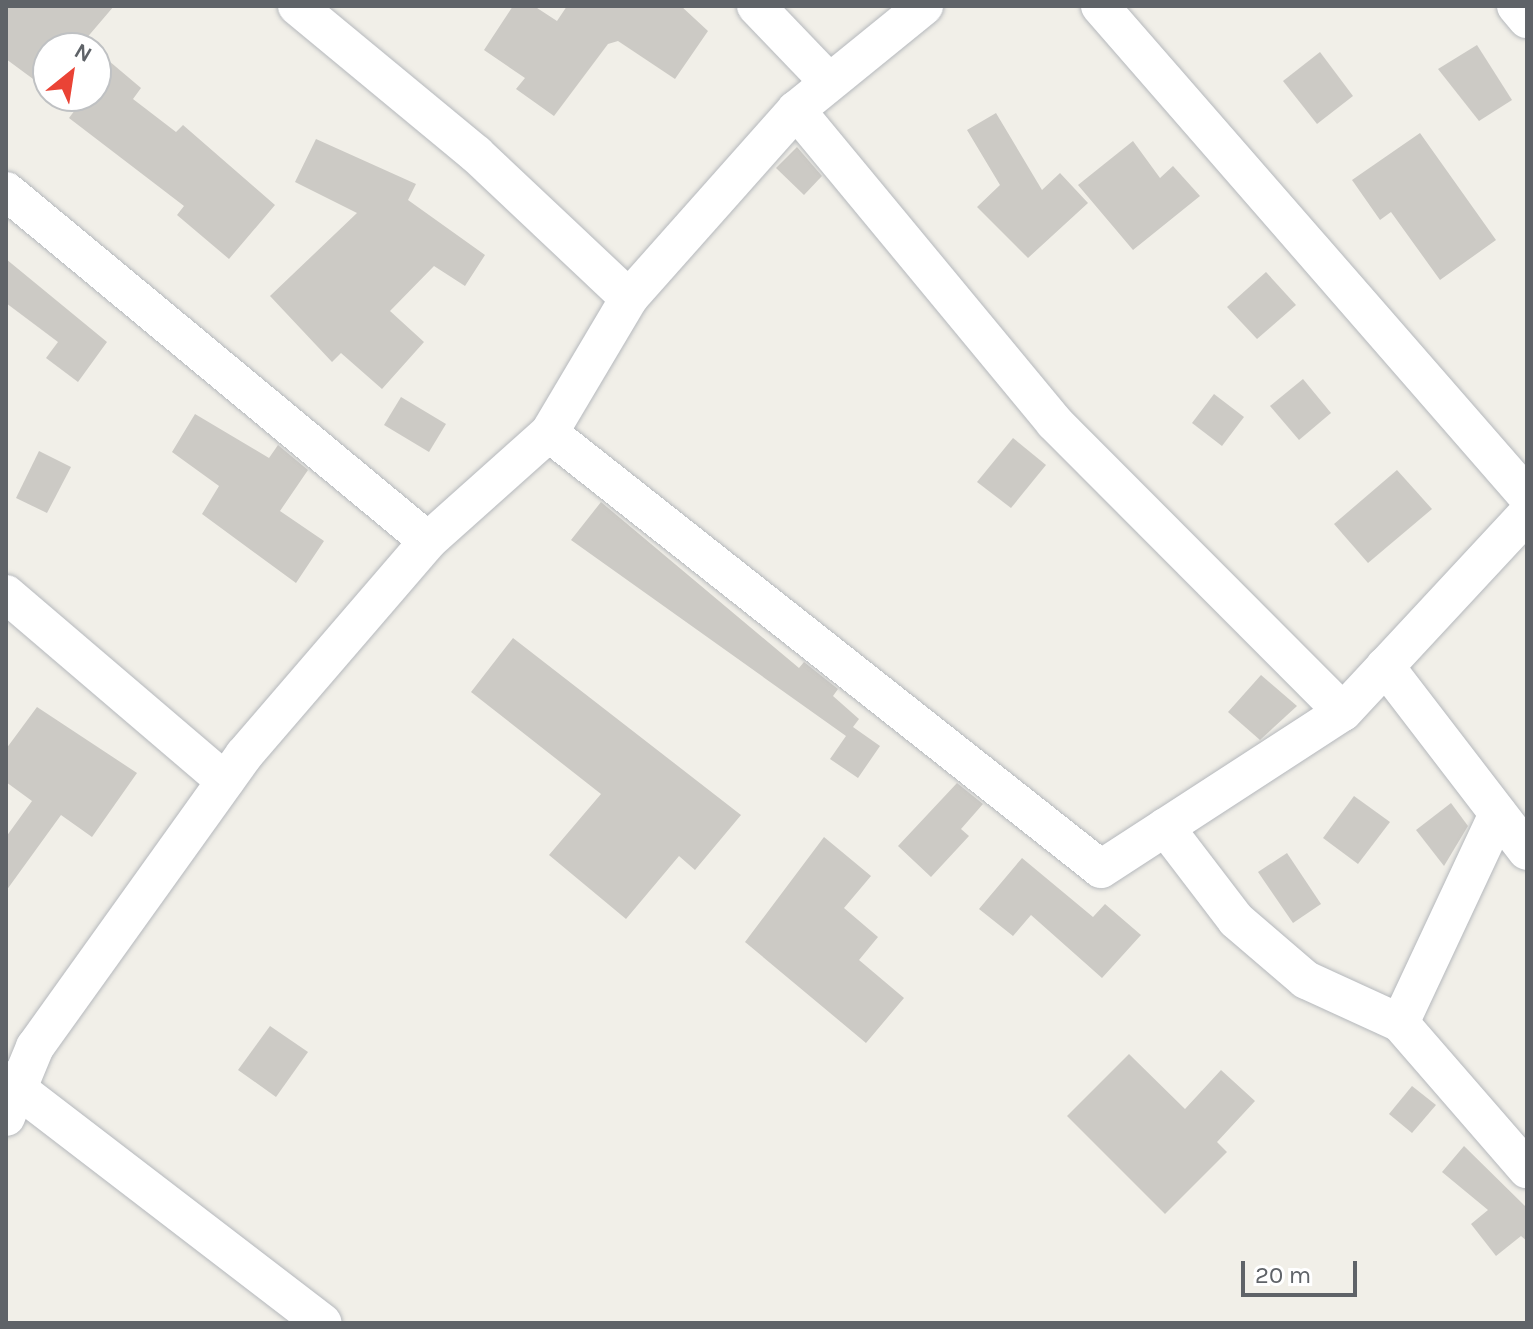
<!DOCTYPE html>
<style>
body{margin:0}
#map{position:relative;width:1533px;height:1329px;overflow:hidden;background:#f1efe8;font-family:Karla,sans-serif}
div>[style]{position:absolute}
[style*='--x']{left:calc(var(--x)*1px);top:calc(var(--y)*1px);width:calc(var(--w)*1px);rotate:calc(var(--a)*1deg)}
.building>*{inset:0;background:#cccac5}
.roads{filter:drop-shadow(0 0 2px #b5b8bc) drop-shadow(0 0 2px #b5b8bc)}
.street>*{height:38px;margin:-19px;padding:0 19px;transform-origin:19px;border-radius:19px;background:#fff}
span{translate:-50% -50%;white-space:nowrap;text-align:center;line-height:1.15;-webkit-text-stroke:6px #fff;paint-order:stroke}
.frame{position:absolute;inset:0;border:8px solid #5f6368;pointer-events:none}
.north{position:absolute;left:32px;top:32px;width:80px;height:80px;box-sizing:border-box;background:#fff;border:2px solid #bfc1c3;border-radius:50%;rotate:30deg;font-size:22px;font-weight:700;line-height:32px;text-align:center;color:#5f6368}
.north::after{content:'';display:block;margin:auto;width:28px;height:36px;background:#ea4335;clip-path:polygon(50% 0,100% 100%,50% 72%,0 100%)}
.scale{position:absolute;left:1241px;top:1261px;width:116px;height:36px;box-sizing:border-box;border:4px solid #5f6368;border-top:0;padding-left:10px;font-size:24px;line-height:28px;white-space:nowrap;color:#5f6368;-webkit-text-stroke:6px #fff;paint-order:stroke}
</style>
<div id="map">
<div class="building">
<div style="clip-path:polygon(6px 6px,114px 6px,85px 40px,94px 48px,48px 48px,48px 90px,6px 59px)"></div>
<div style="clip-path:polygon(513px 6px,534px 6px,557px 21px,567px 6px,681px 6px,708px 31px,675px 79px,618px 41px,608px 44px,554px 116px,516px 89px,525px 78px,484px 50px)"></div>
<div style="clip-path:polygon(1477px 45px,1512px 100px,1479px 121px,1438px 69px)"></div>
<div style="clip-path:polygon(96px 50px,141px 88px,133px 99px,176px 132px,183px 125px,275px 205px,229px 259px,177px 215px,184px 206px,69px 118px,75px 110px,57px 96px,96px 96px)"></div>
<div style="clip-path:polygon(1320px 52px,1353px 96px,1317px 124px,1283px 81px)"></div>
<div style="clip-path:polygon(996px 113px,1042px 190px,1060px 173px,1088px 203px,1028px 258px,977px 207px,1000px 185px,967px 130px)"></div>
<div style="clip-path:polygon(1420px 133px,1496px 240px,1440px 280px,1391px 212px,1380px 220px,1352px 180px)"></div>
<div style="clip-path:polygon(316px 139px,416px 184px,408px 200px,485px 255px,465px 286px,434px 266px,390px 311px,424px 342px,382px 389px,341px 353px,332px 362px,270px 296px,357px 213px,295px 182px)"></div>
<div style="clip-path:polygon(1133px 141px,1160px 178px,1173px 166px,1200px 196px,1133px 250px,1078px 185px)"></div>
<div style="clip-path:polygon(797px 147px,822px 176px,804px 195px,776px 168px)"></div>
<div style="clip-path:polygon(6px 259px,107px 342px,78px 382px,46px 358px,58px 342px,6px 303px)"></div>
<div style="clip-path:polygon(1266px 272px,1296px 305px,1257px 339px,1227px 307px)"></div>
<div style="clip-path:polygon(1303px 379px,1331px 413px,1299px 440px,1270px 406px)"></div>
<div style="clip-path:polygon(1214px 394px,1244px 417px,1222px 446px,1192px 423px)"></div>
<div style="clip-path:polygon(401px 397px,446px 424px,429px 452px,384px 425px)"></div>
<div style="clip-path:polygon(195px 414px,269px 458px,278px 445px,308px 470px,280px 511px,324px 541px,296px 583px,202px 514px,219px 486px,172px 452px)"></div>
<div style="clip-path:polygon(1013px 438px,1046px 465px,1011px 508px,977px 482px)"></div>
<div style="clip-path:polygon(39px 451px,71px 467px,47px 513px,16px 498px)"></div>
<div style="clip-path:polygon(1397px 470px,1432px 509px,1368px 563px,1334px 524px)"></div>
<div style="clip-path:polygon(601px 502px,799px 668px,804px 662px,838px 689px,833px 696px,859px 719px,853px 727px,880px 746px,858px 778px,830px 759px,846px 736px,571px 540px)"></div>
<div style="clip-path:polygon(513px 638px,741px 815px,695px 870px,679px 856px,626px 919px,549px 855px,601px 794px,471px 692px)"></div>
<div style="clip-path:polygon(1261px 675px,1297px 706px,1260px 740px,1228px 712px)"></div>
<div style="clip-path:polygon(37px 707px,137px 773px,92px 837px,61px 815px,6px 891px,6px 837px,32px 801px,6px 782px,6px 749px)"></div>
<div style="clip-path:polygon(957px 783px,983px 804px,961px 829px,969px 836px,931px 877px,898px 846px)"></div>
<div style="clip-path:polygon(1354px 796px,1390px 822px,1358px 864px,1323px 838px)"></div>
<div style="clip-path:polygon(1451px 803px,1468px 826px,1444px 866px,1416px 830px)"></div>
<div style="clip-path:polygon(824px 837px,871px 876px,844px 908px,878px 937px,859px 960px,904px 998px,866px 1043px,745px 942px)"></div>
<div style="clip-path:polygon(1287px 853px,1321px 904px,1293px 923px,1258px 872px)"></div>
<div style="clip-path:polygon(1022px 858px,1093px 917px,1105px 904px,1141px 935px,1102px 978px,1031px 915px,1013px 936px,979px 909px)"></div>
<div style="clip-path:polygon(270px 1026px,308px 1052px,276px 1097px,238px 1070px)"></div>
<div style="clip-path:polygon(1129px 1054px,1185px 1109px,1221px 1070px,1255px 1101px,1217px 1142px,1227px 1152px,1165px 1214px,1067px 1116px)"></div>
<div style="clip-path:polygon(1412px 1086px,1436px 1105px,1412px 1133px,1389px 1114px)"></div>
<div style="clip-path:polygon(1464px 1146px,1527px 1208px,1527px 1241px,1521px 1236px,1496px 1256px,1471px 1224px,1488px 1210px,1442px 1172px)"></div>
</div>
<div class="roads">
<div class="street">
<div style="--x:297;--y:6;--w:232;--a:39.6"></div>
<div style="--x:476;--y:154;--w:210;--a:43.3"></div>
<div style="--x:756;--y:6;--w:101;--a:46.2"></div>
<div style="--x:1100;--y:6;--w:650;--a:48.93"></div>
<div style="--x:1516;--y:6;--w:17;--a:50"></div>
<div style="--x:796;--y:110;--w:405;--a:50.4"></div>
<div style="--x:1054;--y:422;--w:409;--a:45.1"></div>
<div style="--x:6;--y:191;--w:548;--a:39.67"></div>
<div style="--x:549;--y:433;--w:703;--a:38.3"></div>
<div style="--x:1101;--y:869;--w:288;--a:-33"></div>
<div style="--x:1343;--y:712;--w:270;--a:-47.1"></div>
<div style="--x:6;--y:594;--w:288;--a:40.5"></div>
<div style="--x:1385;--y:666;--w:233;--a:52.5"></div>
<div style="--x:1165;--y:827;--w:117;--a:52.6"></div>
<div style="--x:1236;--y:920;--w:92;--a:40.6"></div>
<div style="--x:1306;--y:980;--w:103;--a:24.6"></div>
<div style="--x:1400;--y:1023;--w:194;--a:49"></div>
<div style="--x:1400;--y:1023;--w:231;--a:-64.9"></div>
<div style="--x:6;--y:1080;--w:399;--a:37.5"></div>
<div style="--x:6;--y:1117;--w:76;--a:-67.5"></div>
<div style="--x:35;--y:1047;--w:359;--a:-54.4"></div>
<div style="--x:244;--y:755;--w:282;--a:-49.3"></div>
<div style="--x:428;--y:541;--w:162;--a:-41.8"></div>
<div style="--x:549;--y:433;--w:157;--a:-59.3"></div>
<div style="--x:629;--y:298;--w:251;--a:-48.4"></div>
<div style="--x:796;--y:110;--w:165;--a:-39.1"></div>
</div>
</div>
<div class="frame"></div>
<div class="north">N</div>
<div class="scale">20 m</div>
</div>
